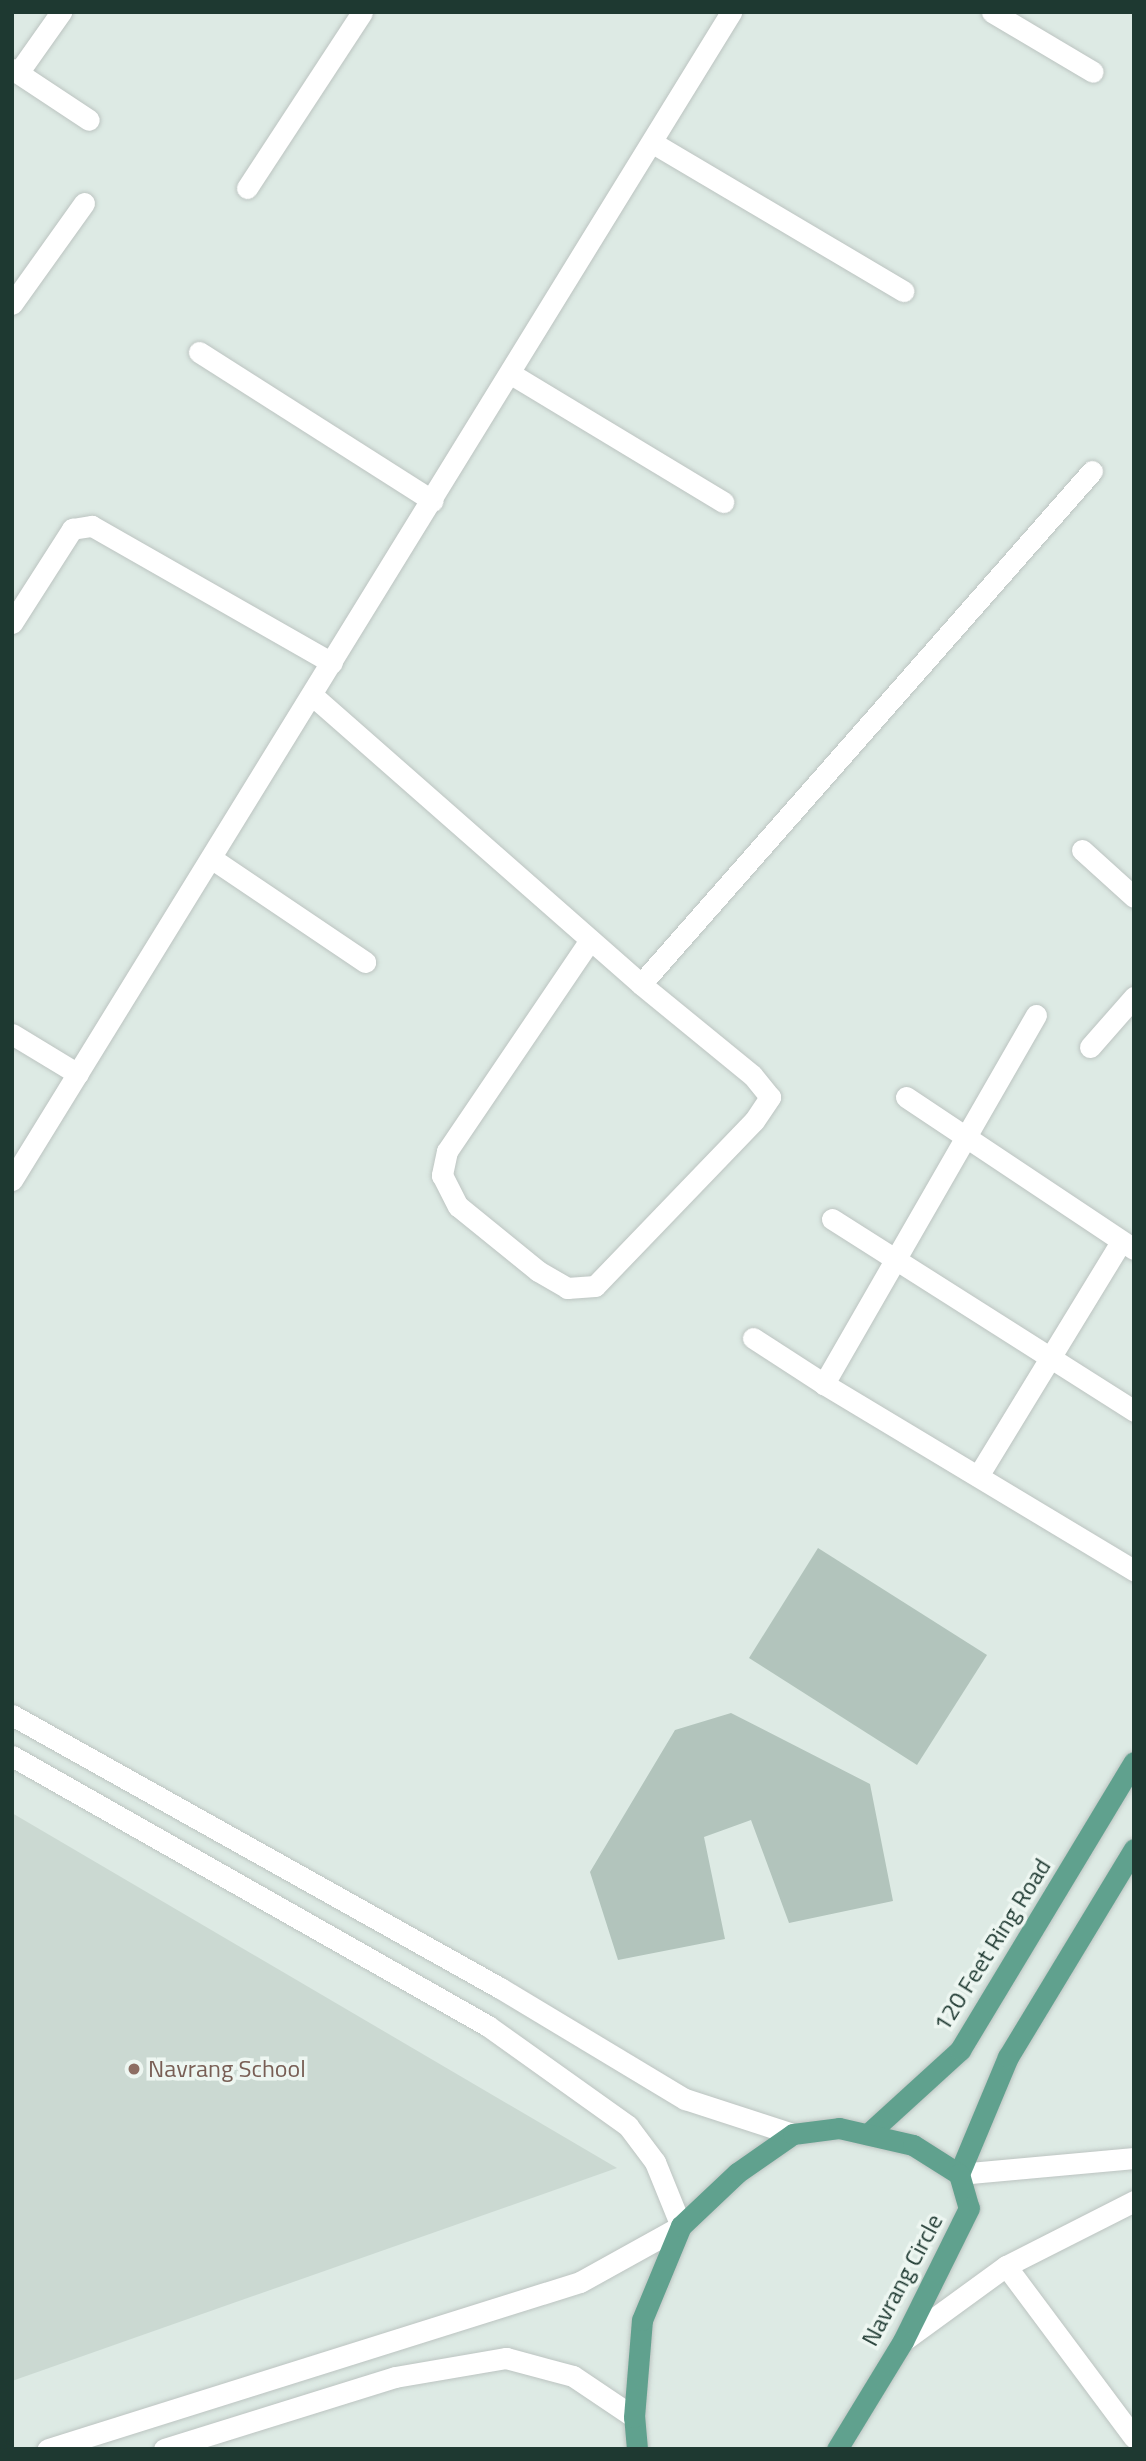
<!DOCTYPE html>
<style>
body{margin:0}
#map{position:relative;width:1146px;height:2461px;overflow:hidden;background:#ddeae4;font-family:"Titillium Web",sans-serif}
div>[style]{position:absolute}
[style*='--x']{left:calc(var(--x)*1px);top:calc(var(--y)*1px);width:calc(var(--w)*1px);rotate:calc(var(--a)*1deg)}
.built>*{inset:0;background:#cbd9d2}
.building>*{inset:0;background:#b2c4bc}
.roads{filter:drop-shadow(0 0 2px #bcc4c1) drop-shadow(0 0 2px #bcc4c1)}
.minor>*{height:21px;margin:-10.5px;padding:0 10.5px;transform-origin:10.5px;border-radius:10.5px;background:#fff}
.tertiary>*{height:21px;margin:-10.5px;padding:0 10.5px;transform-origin:10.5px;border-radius:10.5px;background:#fff}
.primary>*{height:21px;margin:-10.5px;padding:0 10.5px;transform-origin:10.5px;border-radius:10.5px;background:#60a18e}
.dots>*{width:19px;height:19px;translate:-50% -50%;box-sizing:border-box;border:4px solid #edf6f1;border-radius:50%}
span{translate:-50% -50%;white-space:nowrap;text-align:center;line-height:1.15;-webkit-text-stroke:7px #edf6f1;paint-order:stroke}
.street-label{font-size:24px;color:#1e3931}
.education-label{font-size:24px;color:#785e54}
.left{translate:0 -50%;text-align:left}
.frame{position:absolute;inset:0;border:14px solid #1e3931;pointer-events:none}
</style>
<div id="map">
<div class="built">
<div style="clip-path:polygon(12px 1813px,617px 2168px,12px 2381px)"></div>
</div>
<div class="building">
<div style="clip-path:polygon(818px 1548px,987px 1655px,917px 1765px,749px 1658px)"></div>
<div style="clip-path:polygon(731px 1713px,870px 1784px,893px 1901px,789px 1923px,751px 1820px,704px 1837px,725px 1939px,618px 1960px,590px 1872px,675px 1730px)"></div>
</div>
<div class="roads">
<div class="minor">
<div style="--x:992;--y:12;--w:117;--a:30.7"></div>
<div style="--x:12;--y:69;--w:92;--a:33.5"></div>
<div style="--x:18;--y:73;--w:75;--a:-54.8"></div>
<div style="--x:653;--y:143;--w:291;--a:30.6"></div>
<div style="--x:247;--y:188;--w:210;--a:-56.8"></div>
<div style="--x:12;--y:304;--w:124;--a:-54.5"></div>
<div style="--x:199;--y:352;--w:277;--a:32.5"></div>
<div style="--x:511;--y:374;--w:248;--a:31.1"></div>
<div style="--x:12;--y:623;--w:112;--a:-57.4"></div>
<div style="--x:72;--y:529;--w:20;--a:-9"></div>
<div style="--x:92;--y:526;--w:276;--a:29.7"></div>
<div style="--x:312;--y:695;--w:438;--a:41.3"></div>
<div style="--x:641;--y:984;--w:683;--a:-48.68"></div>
<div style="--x:1082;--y:850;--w:70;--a:42.1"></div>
<div style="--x:211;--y:858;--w:186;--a:34"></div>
<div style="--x:590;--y:940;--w:255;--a:124.1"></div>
<div style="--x:447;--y:1151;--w:25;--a:102"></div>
<div style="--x:442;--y:1175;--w:35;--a:63"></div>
<div style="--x:458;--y:1206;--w:103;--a:39.1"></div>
<div style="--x:538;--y:1271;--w:34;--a:30"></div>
<div style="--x:567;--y:1288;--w:28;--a:-4"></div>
<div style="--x:595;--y:1286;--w:229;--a:-46.1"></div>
<div style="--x:754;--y:1121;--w:29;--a:-56"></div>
<div style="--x:770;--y:1097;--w:28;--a:-129"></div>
<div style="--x:752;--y:1075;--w:144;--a:-140.7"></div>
<div style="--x:1036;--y:1015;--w:426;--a:119.9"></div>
<div style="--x:824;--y:1384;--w:362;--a:31"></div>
<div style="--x:12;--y:1034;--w:77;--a:31.2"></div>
<div style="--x:1090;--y:1047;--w:67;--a:-48.7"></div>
<div style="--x:906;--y:1097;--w:274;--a:33.7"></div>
<div style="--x:832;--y:1219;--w:358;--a:32.4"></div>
<div style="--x:753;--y:1338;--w:85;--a:32.9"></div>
<div style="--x:978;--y:1476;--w:274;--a:-58.6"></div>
<div style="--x:1006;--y:2266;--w:214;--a:53.3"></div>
</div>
<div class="tertiary">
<div style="--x:12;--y:1180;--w:1372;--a:-58.38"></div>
<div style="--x:12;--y:1715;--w:559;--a:29.22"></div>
<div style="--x:500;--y:1988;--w:216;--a:31"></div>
<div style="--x:685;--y:2099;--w:114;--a:18"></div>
<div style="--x:12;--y:1756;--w:547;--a:29.56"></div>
<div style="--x:488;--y:2026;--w:172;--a:35.5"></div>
<div style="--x:628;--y:2126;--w:45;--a:53.1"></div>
<div style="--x:655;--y:2162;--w:69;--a:67.9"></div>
<div style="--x:681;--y:2226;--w:115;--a:151"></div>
<div style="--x:580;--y:2282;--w:558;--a:162.57"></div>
<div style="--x:959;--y:2174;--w:176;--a:-5.2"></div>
<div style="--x:903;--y:2341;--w:127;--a:-36.1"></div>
<div style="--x:1006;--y:2266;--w:144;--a:-26.9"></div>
<div style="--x:164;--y:2449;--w:242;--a:-17.3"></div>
<div style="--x:395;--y:2377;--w:113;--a:-9.7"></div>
<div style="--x:506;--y:2358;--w:69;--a:15"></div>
<div style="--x:573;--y:2376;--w:73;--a:33.9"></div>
</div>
<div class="primary">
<div style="--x:868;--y:2134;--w:125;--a:-42.4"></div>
<div style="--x:960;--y:2050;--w:336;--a:-58.9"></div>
<div style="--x:959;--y:2174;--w:127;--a:-67.3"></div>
<div style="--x:1008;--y:2057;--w:243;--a:-58.8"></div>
<div style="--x:637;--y:2449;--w:32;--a:-95"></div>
<div style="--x:634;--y:2417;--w:97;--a:-85.3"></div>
<div style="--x:642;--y:2320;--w:102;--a:-67.5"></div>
<div style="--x:681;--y:2226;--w:77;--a:-43.4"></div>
<div style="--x:737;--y:2173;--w:68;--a:-34.9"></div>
<div style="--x:793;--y:2134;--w:46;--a:-7.4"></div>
<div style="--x:839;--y:2128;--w:76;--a:12.9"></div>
<div style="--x:913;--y:2145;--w:54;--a:32.2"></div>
<div style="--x:959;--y:2174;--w:35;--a:74"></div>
<div style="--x:969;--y:2208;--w:148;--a:116.4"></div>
<div style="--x:903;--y:2341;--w:127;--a:121.4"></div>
</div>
</div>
<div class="dots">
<div style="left:134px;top:2069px;background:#8d6e63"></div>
</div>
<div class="street-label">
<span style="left:992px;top:1945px;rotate:-58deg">120 Feet Ring Road</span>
<span style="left:902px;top:2280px;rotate:-62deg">Navrang Circle</span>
</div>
<div class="education-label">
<span class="left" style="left:148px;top:2069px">Navrang School</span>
</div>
<div class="frame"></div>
</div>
